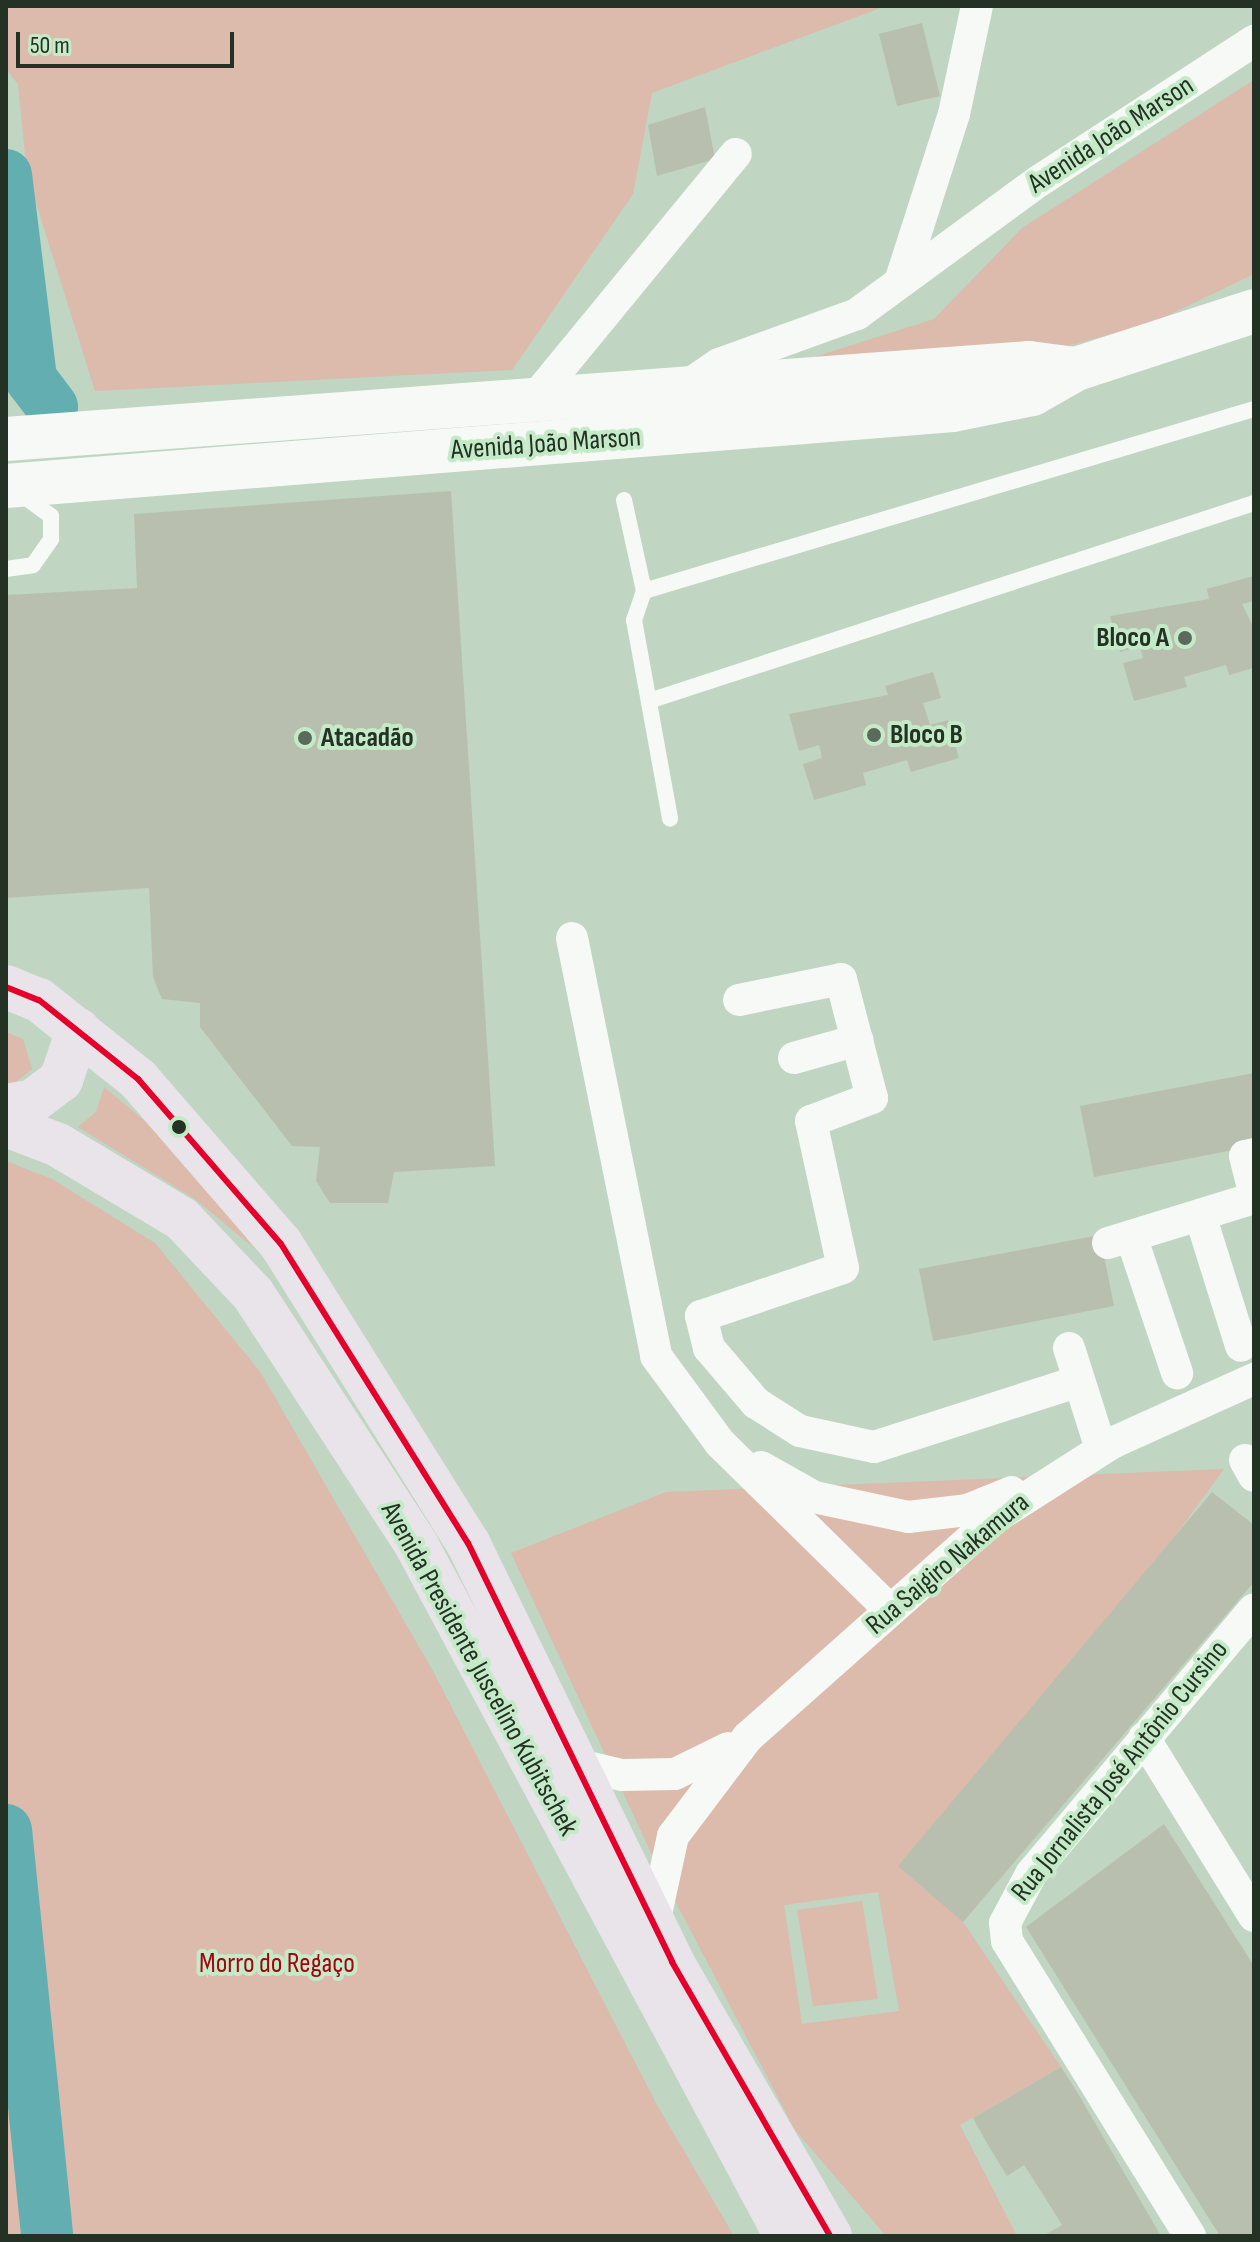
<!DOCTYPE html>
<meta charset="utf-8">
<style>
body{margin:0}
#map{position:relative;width:1260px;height:2242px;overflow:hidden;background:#c0d5c2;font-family:"Sofia Sans Condensed",sans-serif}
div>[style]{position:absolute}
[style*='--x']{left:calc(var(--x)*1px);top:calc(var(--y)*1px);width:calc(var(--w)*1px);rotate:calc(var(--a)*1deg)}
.green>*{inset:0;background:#dcbaac}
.river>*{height:52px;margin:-26px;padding:0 26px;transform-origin:26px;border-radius:26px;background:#62aeb1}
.building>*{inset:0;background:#b9bfae}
.service>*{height:16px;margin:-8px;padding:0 8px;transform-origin:8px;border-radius:8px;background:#f6f9f6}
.minor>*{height:32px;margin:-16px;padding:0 16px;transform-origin:16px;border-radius:16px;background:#f6f9f6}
.secondary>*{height:44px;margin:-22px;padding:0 22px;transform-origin:22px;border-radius:22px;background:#f6f9f6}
.primary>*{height:44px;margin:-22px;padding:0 22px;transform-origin:22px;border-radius:22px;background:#e8e4e9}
.bus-1>*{height:6px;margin:-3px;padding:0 3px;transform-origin:3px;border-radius:3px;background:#e4002b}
.dots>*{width:22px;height:22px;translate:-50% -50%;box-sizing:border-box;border:4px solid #c5eac7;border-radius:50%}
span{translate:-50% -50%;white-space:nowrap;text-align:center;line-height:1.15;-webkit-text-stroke:8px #c5eac7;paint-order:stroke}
.street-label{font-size:28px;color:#233224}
.poi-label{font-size:28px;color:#233224;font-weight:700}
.right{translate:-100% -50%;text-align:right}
.left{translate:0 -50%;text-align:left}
.park-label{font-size:28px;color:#a50312}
.frame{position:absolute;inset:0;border:8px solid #233224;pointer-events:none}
.scale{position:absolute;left:16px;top:32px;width:218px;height:36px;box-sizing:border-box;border:4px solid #233224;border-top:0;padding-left:10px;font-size:24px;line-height:28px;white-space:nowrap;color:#233224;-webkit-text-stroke:6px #c5eac7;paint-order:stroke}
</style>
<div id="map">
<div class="green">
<div style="clip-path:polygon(6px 6px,886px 6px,652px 93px,633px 194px,512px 370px,95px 391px,27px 174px,18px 84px,6px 69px)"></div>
<div style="clip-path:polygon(1254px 80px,1254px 274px,1154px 322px,1014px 361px,767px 372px,934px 319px,1022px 228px)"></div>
<div style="clip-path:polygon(6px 1032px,23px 1039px,32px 1069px,6px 1090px)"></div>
<div style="clip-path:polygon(104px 1087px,168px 1140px,254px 1248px,195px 1199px,78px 1127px,96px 1112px)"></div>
<div style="clip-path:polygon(6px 1161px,52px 1179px,155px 1243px,261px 1373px,433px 1671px,657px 2105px,734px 2236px,6px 2236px)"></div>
<div style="clip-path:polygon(evenodd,1224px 1469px,1165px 1550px,963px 1922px,1061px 2067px,960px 2125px,1017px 2236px,886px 2236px,795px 2130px,660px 1872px,511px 1553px,666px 1492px,1224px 1469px,878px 1892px,899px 2011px,802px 2024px,784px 1905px,878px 1892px)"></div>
<div style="clip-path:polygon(862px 1901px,878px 1999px,813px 2006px,797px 1910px)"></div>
</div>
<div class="river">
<div style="--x:6;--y:175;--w:206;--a:83"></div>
<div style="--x:31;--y:379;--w:35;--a:53"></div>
<div style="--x:6;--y:1830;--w:408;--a:84.2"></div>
</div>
<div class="building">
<div style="clip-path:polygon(922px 23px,940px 96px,897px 106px,879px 34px)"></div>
<div style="clip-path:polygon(705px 107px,715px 159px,657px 176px,648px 125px)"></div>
<div style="clip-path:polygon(451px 491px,495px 1166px,394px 1172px,388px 1203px,330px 1203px,316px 1181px,320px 1147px,292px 1146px,200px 1027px,200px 1003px,162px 999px,153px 977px,149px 888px,6px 898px,6px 595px,137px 588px,134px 514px)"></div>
<div style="clip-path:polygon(1254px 576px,1254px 601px,1242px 604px,1254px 628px,1254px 668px,1229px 675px,1226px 665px,1184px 677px,1187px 687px,1134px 701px,1123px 663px,1143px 658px,1140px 646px,1120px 652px,1110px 616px,1209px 599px,1207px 589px)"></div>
<div style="clip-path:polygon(933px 672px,941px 698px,923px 703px,930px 725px,948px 720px,959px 758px,911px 772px,907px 760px,863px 773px,866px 785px,814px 800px,803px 764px,822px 758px,819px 745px,799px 751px,789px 714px,888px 695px,885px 686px)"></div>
<div style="clip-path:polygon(1254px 1073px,1254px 1146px,1094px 1177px,1080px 1106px)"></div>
<div style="clip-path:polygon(1100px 1235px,1114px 1306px,933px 1341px,919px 1269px)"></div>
<div style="clip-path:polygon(1212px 1492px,1254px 1525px,1254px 1582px,963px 1922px,898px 1866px)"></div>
<div style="clip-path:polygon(1164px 1824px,1254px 1966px,1254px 2236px,1220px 2236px,1026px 1927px)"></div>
<div style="clip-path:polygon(1061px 2067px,1077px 2092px,1161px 2236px,1043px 2236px,1062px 2225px,1044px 2196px,1024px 2165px,1007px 2176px,988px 2145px,973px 2118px)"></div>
</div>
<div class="service">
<div style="--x:624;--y:500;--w:93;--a:77.6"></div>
<div style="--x:644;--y:591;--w:31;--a:109"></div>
<div style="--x:634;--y:620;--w:202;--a:79.7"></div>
<div style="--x:6;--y:569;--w:27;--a:-8"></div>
<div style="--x:33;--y:565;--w:32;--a:-55"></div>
<div style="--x:51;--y:539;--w:23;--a:-90"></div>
<div style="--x:51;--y:516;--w:34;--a:-144"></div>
<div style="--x:644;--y:591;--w:637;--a:-16.61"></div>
<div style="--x:649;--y:701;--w:637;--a:-18.12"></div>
</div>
<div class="minor">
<div style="--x:901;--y:279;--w:173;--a:-72.2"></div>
<div style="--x:954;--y:114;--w:110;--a:-78"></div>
<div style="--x:684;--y:388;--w:42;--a:-34.4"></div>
<div style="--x:719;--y:364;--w:147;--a:-19.9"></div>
<div style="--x:857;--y:314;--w:225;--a:-36.2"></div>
<div style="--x:1039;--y:181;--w:257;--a:-33.1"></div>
<div style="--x:532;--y:402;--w:321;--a:-50.6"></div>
<div style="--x:572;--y:938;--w:426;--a:78.6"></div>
<div style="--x:656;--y:1356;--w:108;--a:53.7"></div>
<div style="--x:720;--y:1443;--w:238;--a:44.5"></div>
<div style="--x:739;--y:1000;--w:104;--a:-11.6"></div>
<div style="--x:841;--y:979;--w:123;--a:75.4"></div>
<div style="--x:872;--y:1098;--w:65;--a:159.3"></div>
<div style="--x:811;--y:1121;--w:150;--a:77.7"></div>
<div style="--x:843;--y:1268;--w:150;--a:161.3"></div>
<div style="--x:701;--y:1316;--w:33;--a:76"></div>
<div style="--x:709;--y:1348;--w:72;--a:49.5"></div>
<div style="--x:756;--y:1403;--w:52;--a:32.5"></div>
<div style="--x:800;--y:1431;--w:76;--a:12.2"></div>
<div style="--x:874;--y:1447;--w:215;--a:-17.8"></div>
<div style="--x:794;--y:1058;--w:66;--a:-15.7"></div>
<div style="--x:1254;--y:1154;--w:9;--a:167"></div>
<div style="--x:1245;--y:1156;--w:36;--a:76"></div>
<div style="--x:1200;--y:1215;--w:137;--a:72.6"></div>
<div style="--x:1131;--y:1236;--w:145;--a:71.4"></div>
<div style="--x:1108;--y:1243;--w:153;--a:-17.1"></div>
<div style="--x:1069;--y:1348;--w:106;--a:72.4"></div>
<div style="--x:1245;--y:1460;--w:18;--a:61"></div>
<div style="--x:761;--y:1467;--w:61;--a:29.5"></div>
<div style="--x:814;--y:1497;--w:96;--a:12"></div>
<div style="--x:908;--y:1517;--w:59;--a:-6.8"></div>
<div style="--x:967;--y:1510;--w:48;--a:-21.8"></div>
<div style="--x:1144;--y:1738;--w:209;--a:58.3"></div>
<div style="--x:575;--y:1764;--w:48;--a:13.2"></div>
<div style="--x:622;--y:1775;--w:53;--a:-1.1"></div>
<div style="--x:675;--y:1774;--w:59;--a:-26.1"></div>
<div style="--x:654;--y:1923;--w:89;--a:-77.7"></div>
<div style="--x:673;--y:1836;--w:124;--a:-52.9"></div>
<div style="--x:748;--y:1737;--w:332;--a:-41.6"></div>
<div style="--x:996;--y:1517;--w:138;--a:-32.5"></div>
<div style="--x:1112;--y:1443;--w:156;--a:-24.3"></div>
<div style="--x:1190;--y:2236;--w:347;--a:-121.8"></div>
<div style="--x:1007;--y:1941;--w:18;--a:-96"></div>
<div style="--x:1005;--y:1923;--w:55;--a:-62"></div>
<div style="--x:1031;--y:1874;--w:346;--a:-49.9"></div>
</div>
<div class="secondary">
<div style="--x:6;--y:439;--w:1026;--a:-4.25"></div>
<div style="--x:1029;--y:363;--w:47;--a:7.3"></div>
<div style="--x:6;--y:486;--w:950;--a:-4.59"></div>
<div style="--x:953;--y:410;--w:81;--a:-11.4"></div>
<div style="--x:1032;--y:394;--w:51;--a:-29.6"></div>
<div style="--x:1076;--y:369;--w:187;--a:-18"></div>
</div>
<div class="primary">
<div style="--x:6;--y:987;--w:35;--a:22"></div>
<div style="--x:39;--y:1000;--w:127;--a:38.6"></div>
<div style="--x:138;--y:1079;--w:218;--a:49.1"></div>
<div style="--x:281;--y:1244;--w:353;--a:58"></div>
<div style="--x:468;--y:1543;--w:466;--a:64"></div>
<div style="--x:672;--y:1962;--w:316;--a:60"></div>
<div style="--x:6;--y:1106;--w:27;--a:-10"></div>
<div style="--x:33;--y:1101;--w:35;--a:-37"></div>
<div style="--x:61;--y:1080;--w:53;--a:-71.2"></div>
<div style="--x:6;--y:1125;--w:56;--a:21"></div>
<div style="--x:58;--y:1145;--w:144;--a:30.8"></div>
<div style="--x:182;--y:1219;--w:103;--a:46.6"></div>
<div style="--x:253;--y:1294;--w:301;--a:56.9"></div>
<div style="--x:417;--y:1546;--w:782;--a:61.86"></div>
</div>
<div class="bus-1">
<div style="--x:6;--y:987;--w:35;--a:22"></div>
<div style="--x:39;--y:1000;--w:127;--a:38.6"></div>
<div style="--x:138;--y:1079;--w:218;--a:49.1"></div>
<div style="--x:281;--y:1244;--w:353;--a:58"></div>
<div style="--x:468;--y:1543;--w:466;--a:64"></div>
<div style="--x:672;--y:1962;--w:316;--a:60"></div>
</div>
<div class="dots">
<div style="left:1185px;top:638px;background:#5a6b5b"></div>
<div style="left:874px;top:735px;background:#5a6b5b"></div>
<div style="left:305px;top:738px;background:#5a6b5b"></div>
<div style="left:179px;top:1127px;background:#233224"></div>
</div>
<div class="street-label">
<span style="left:1111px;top:135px;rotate:-33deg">Avenida João Marson</span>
<span style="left:546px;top:444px;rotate:-4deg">Avenida João Marson</span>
<span style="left:948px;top:1564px;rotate:-40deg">Rua Saigiro Nakamura</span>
<span style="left:479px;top:1669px;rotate:61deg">Avenida Presidente Juscelino Kubitschek</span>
<span style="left:1120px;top:1771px;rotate:-51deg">Rua Jornalista José Antônio Cursino</span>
</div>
<div class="poi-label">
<span class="right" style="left:1169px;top:638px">Bloco A</span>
<span class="left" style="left:890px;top:735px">Bloco B</span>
<span class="left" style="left:321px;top:738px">Atacadão</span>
</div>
<div class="park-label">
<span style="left:277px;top:1964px">Morro do Regaço</span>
</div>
<div class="frame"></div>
<div class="scale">50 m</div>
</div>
